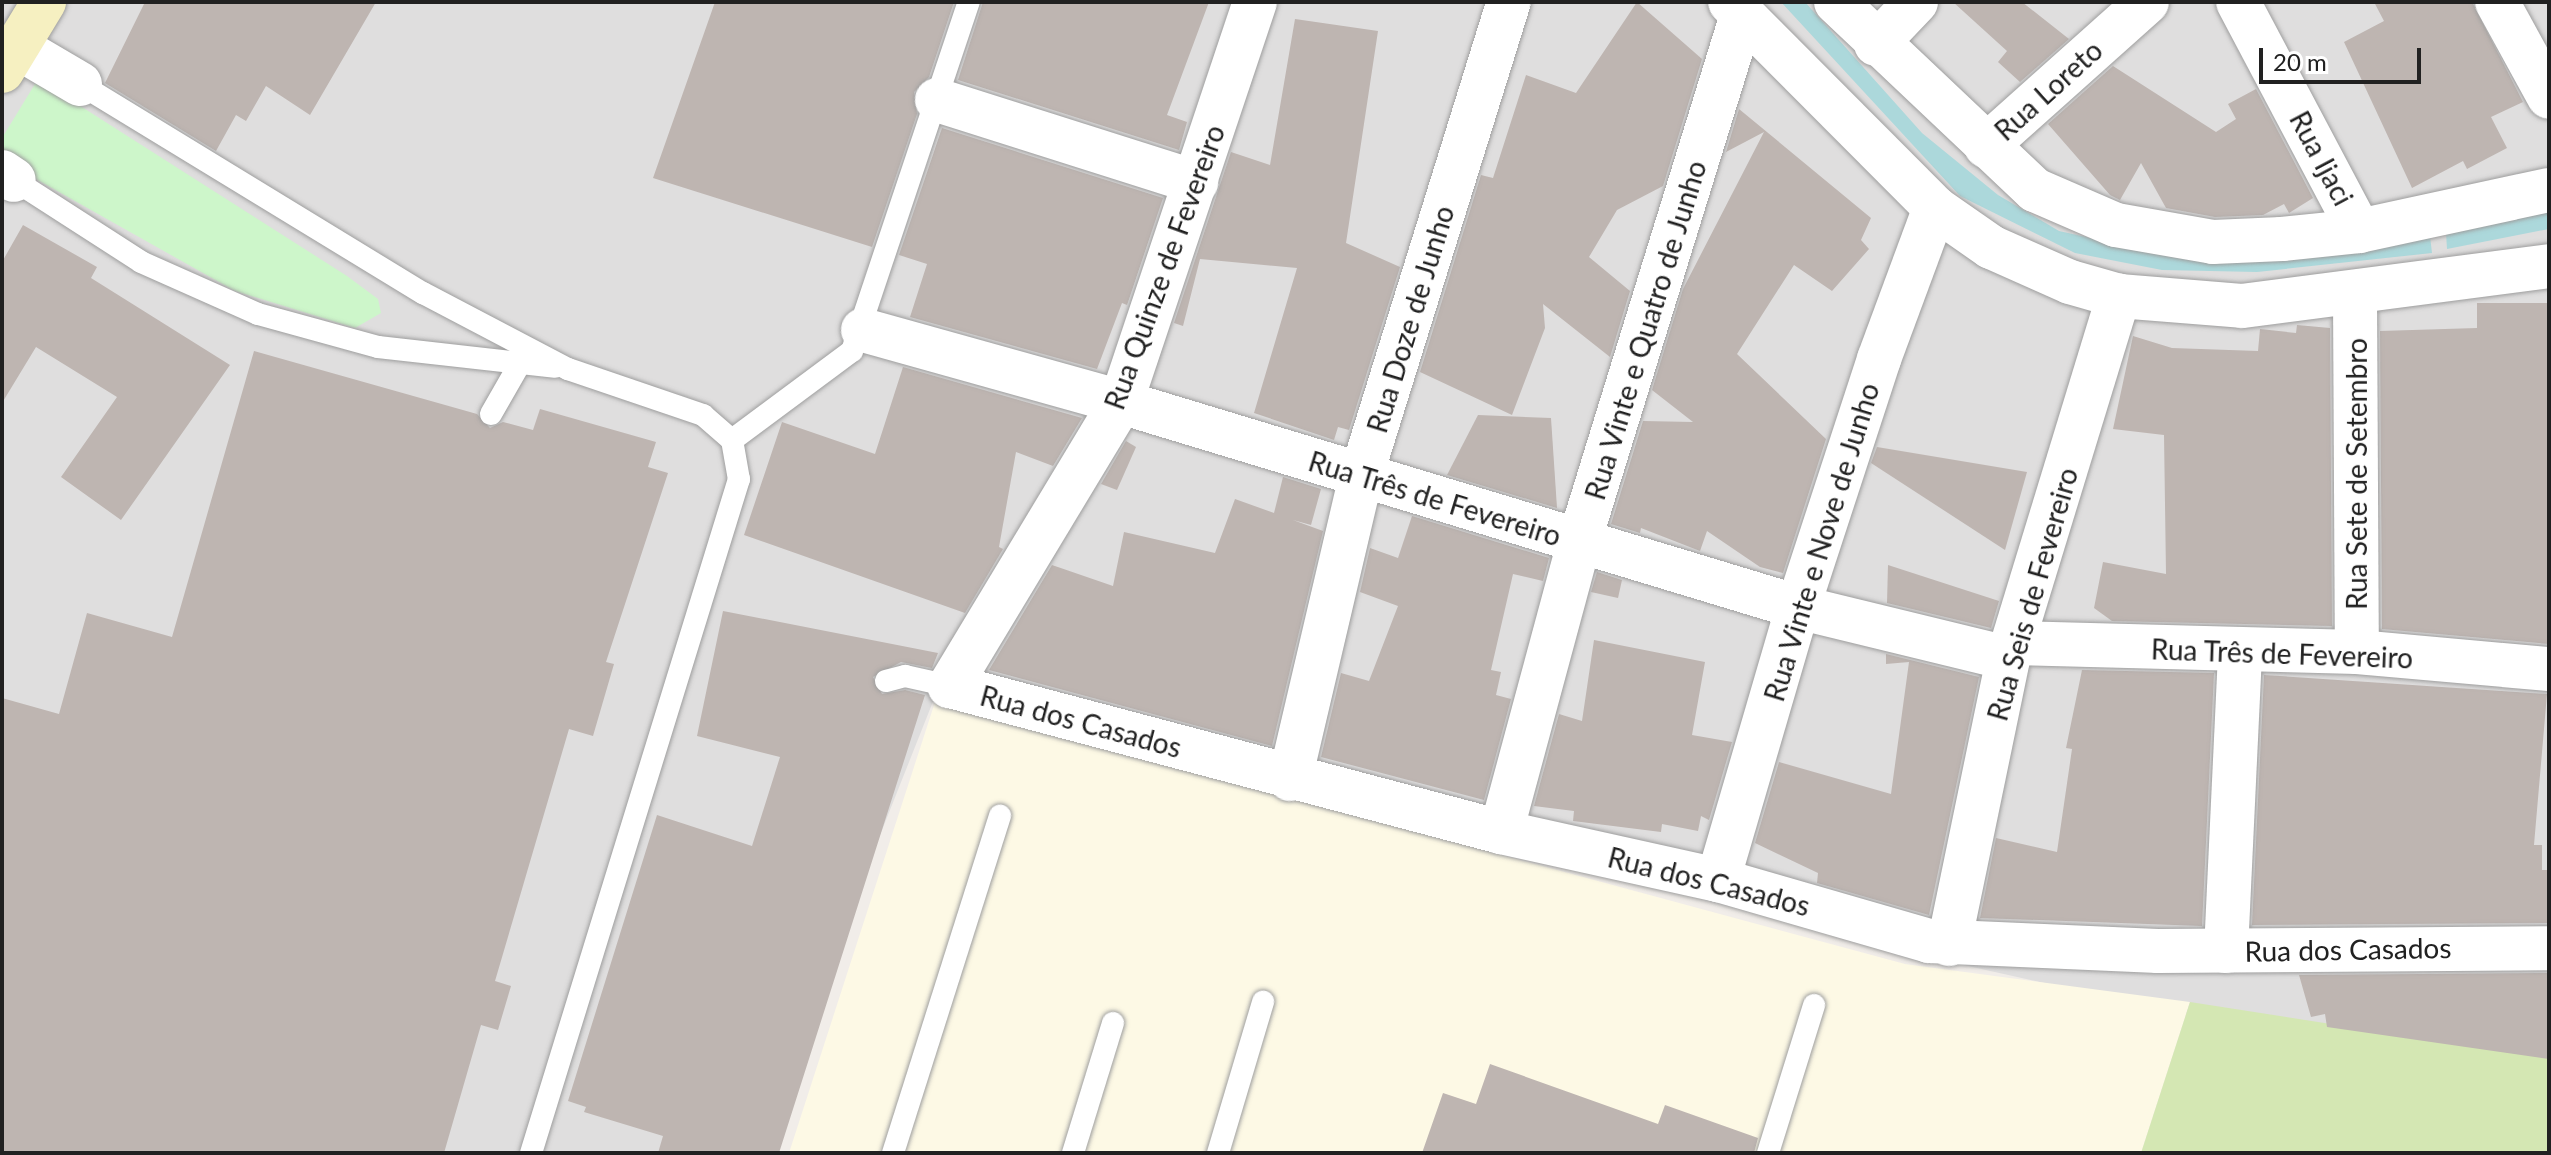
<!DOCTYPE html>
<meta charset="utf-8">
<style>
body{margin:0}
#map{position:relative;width:2551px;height:1155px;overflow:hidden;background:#f1ede9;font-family:Lato,sans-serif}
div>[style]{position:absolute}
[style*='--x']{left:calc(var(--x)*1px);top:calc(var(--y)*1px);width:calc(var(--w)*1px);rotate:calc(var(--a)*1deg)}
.residential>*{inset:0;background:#dfdede}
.education>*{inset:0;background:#fdf9e5}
.grass>*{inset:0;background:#d4e7b3}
.park>*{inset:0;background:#cdf6ca}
.water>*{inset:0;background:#acd8db}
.building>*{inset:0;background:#beb5b1}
.roads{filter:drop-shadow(0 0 2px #9e9e9e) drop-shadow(0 0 2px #9e9e9e)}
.lane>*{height:22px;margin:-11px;padding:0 11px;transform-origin:11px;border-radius:11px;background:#fff}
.street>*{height:44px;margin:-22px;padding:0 22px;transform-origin:22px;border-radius:22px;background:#fff}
.secondary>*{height:44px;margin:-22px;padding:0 22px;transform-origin:22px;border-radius:22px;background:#f6f0c1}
span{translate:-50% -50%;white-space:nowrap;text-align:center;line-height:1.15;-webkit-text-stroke:7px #fff;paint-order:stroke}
.street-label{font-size:28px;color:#212121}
.frame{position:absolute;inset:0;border:4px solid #212121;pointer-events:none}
.scale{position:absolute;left:2259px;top:48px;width:162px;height:36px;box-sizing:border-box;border:4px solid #212121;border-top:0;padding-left:10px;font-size:24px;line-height:28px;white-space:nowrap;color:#212121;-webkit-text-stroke:6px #fff;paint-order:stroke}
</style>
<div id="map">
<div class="residential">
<div style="clip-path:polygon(2px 2px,2549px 2px,2549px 1074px,2223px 1023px,1901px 951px,934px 699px,754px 1153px,2px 1153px)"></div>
</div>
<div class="education">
<div style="clip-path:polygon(935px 702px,1905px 964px,2190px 1002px,2141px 1153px,789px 1153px)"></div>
</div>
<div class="grass">
<div style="clip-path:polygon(2190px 1002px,2549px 1058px,2549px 1153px,2141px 1153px)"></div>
</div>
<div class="park">
<div style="clip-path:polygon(38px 79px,347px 276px,378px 299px,381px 313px,355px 328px,235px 291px,2px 160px,2px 138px)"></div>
</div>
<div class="water">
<div style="clip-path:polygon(1781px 2px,1805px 2px,1922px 133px,1998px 195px,2059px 231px,2145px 250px,2430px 236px,2432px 253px,2257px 272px,2162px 270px,2075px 253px,1960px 196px)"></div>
<div style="clip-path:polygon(2549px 211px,2549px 229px,2447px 249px,2446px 233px)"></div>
</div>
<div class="building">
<div style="clip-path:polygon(145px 2px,376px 2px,310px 115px,266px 86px,246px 121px,236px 115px,216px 151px,105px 83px)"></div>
<div style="clip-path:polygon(715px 2px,954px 2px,929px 77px,914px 92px,917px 114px,872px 247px,653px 178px)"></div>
<div style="clip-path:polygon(983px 2px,1209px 2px,1167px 115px,1187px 122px,1179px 150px,958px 80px)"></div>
<div style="clip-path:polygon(1637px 2px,1702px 59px,1663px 186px,1617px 210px,1589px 257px,1630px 291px,1610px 357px,1543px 304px,1545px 328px,1512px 415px,1420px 372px,1481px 175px,1493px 178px,1526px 75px,1576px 93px)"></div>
<div style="clip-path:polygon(1953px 2px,2022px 2px,2069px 39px,2020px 82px,1998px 62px,2007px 51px)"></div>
<div style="clip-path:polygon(2374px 2px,2472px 2px,2523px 102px,2491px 117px,2507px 148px,2467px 169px,2463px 161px,2412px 188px,2344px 42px,2384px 21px)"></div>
<div style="clip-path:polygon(1295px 19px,1378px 31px,1346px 243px,1400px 267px,1349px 430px,1338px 427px,1334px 440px,1254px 413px,1297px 268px,1200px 259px,1183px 326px,1174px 323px,1231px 152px,1270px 165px)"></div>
<div style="clip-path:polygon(2113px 66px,2216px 132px,2236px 119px,2228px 104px,2256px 89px,2313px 198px,2289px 213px,2284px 204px,2263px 215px,2215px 217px,2166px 208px,2141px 163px,2120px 200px,2110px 195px,2048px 124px)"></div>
<div style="clip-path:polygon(1739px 109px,1871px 218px,1861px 240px,1869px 249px,1832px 291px,1794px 265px,1737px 354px,1826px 439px,1783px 573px,1760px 567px,1707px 531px,1700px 551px,1641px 528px,1640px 533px,1611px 524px,1643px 421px,1693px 422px,1652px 390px,1683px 289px,1764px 132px,1726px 152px)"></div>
<div style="clip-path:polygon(942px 128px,1163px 198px,1127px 305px,1122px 303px,1097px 369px,910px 317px,927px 264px,899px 255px)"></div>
<div style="clip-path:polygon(23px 225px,97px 267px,91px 278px,230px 365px,121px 520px,61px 477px,117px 397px,36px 347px,2px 403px,2px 262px)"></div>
<div style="clip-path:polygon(2477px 303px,2549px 303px,2549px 644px,2382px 629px,2380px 331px,2477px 328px)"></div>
<div style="clip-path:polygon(2297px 325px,2330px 328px,2332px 626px,2112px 621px,2094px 608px,2103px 562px,2166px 574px,2164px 435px,2113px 429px,2133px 336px,2172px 348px,2258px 351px,2260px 329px,2296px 333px)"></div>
<div style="clip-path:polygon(254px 351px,477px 414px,490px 428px,503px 422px,533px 430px,540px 409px,656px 442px,648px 467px,668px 473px,606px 662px,614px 664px,593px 736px,569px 729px,495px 981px,511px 986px,498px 1030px,481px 1025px,444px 1153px,2px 1153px,2px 698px,59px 714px,87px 613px,172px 637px)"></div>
<div style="clip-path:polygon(903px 367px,1082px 418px,1053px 466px,1016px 452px,999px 547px,1003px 549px,965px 613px,744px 535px,782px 422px,875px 454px)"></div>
<div style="clip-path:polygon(1478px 415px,1551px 418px,1557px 508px,1447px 475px)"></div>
<div style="clip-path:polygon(1126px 441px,1136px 447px,1117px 490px,1101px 484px)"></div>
<div style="clip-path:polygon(1877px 447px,2027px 472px,2005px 550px,1871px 463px)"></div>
<div style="clip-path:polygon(1283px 477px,1321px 489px,1311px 525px,1293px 520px,1323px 531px,1272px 746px,989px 670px,1052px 565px,1113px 586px,1124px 532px,1215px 553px,1235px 499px,1274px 513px)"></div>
<div style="clip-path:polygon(1412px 516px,1549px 558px,1543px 581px,1513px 574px,1491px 670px,1501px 672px,1496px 695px,1511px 699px,1484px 800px,1321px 757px,1341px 673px,1369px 681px,1398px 606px,1360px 592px,1370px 548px,1398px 558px)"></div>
<div style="clip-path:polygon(1888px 565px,1999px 601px,1991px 628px,1887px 603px)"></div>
<div style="clip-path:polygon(1597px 572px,1622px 580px,1618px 598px,1591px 592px)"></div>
<div style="clip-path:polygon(723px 611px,938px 653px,932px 668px,901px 662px,873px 677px,882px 694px,905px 690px,925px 695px,779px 1153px,658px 1153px,663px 1136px,584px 1112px,586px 1107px,568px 1101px,657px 815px,752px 846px,780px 757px,697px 736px)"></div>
<div style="clip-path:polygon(1594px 640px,1705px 662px,1692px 735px,1732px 742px,1709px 820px,1701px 816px,1698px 831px,1662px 824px,1661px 832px,1573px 821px,1574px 811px,1534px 806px,1559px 714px,1582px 721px)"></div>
<div style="clip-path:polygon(1886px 654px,1979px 677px,1929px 915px,1817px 883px,1818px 873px,1755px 843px,1779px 762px,1891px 794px,1909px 662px,1886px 664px)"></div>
<div style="clip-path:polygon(2082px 670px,2214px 673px,2202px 926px,1980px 918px,1996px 838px,2057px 852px,2072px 749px,2066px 748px)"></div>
<div style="clip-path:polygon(2264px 675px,2547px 694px,2534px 845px,2542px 845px,2542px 870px,2549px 870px,2549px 923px,2252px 925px)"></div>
<div style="clip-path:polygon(2549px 973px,2549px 1059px,2327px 1027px,2325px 1014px,2311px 1017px,2299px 975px)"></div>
<div style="clip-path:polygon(1490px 1064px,1658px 1124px,1665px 1105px,1758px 1138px,1754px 1153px,1422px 1153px,1443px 1093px,1476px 1104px)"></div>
</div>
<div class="roads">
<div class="lane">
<div style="--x:80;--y:84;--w:402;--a:31.4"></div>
<div style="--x:423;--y:293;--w:164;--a:27.7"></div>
<div style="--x:568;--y:369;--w:143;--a:18.8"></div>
<div style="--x:703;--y:415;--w:38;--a:41"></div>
<div style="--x:732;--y:440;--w:40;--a:80"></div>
<div style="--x:739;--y:479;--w:705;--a:107.15"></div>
<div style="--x:14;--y:180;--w:151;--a:32.8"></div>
<div style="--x:141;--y:262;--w:128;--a:24"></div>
<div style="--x:258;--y:314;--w:124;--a:15.4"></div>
<div style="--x:378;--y:347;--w:178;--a:6.4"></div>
<div style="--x:491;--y:414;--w:70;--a:-60.2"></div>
<div style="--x:732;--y:440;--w:149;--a:-36.6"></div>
<div style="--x:852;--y:351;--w:368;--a:-71.5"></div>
<div style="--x:886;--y:681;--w:20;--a:-15"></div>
<div style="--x:905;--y:676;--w:46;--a:12.5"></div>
<div style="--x:893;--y:1153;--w:354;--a:-72.4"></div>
<div style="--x:1073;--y:1153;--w:136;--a:-72.9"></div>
<div style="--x:1218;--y:1153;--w:158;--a:-73.4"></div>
<div style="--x:1768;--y:1153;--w:155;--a:-72.7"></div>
</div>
<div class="street">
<div style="--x:1255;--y:2;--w:422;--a:108.5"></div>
<div style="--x:1121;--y:402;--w:332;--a:121.1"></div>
<div style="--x:950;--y:686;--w:570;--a:14.84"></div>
<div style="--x:1501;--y:832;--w:222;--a:12.5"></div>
<div style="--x:1718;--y:880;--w:220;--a:16.1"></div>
<div style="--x:1929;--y:941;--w:229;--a:2.5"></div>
<div style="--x:2158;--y:951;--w:391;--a:-0.4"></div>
<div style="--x:1730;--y:2;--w:291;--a:45.1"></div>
<div style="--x:1935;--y:208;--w:68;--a:34.9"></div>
<div style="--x:1991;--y:247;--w:86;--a:23.9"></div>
<div style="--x:2070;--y:282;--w:51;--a:15.9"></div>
<div style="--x:2119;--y:296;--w:123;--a:4.6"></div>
<div style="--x:2242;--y:306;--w:310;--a:-7.4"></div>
<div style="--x:1836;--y:2;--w:274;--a:43.4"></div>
<div style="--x:2035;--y:190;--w:88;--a:23.4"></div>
<div style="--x:2116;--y:225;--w:98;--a:9.9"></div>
<div style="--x:2213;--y:242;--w:69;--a:-2.5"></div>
<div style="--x:2282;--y:239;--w:77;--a:-5.9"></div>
<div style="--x:2359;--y:231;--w:194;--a:-12.2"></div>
<div style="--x:2238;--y:2;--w:259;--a:62.1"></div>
<div style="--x:2497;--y:2;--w:108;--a:61.3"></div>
<div style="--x:1876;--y:44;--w:58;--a:-46.4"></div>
<div style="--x:17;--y:47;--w:73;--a:30.4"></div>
<div style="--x:937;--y:100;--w:272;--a:17.6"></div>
<div style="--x:1986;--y:146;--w:216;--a:-41.8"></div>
<div style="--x:2;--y:172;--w:14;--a:34"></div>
<div style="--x:2355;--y:295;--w:357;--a:89.7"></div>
<div style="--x:863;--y:330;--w:268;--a:15.6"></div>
<div style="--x:1121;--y:402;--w:707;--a:16.85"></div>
<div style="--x:1798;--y:607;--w:216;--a:13.7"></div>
<div style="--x:2014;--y:643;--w:343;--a:1.5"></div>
<div style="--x:2357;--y:652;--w:193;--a:5.1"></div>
<div style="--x:1290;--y:779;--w:314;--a:-76.8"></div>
<div style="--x:1362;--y:473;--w:493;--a:-72.7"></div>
<div style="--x:1501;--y:832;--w:300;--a:-74.9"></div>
<div style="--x:1579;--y:542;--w:552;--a:-72.81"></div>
<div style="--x:1718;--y:880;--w:284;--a:-73.7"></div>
<div style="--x:1798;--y:607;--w:261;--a:-71.9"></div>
<div style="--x:1879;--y:359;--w:161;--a:-69.7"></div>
<div style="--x:1949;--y:944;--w:292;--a:-78.3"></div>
<div style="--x:2008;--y:658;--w:379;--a:-73"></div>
<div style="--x:2226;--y:951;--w:299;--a:-87.3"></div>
</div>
<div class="secondary">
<div style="--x:2;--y:71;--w:81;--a:-58.7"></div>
</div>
</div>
<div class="street-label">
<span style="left:2048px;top:90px;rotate:-42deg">Rua Loreto</span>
<span style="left:2322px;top:158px;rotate:62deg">Rua Ijaci</span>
<span style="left:1164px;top:267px;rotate:-70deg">Rua Quinze de Fevereiro</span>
<span style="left:1410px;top:319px;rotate:-73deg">Rua Doze de Junho</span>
<span style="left:1645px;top:330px;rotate:-73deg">Rua Vinte e Quatro de Junho</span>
<span style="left:2356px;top:474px;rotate:-90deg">Rua Sete de Setembro</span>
<span style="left:1435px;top:498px;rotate:17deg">Rua Três de Fevereiro</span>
<span style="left:1821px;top:542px;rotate:-73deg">Rua Vinte e Nove de Junho</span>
<span style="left:2032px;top:594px;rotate:-74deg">Rua Seis de Fevereiro</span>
<span style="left:2282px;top:653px;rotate:2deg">Rua Três de Fevereiro</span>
<span style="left:1081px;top:721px;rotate:15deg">Rua dos Casados</span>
<span style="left:1709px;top:881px;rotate:14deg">Rua dos Casados</span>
<span style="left:2348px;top:949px;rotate:-1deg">Rua dos Casados</span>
</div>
<div class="frame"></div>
<div class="scale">20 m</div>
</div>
